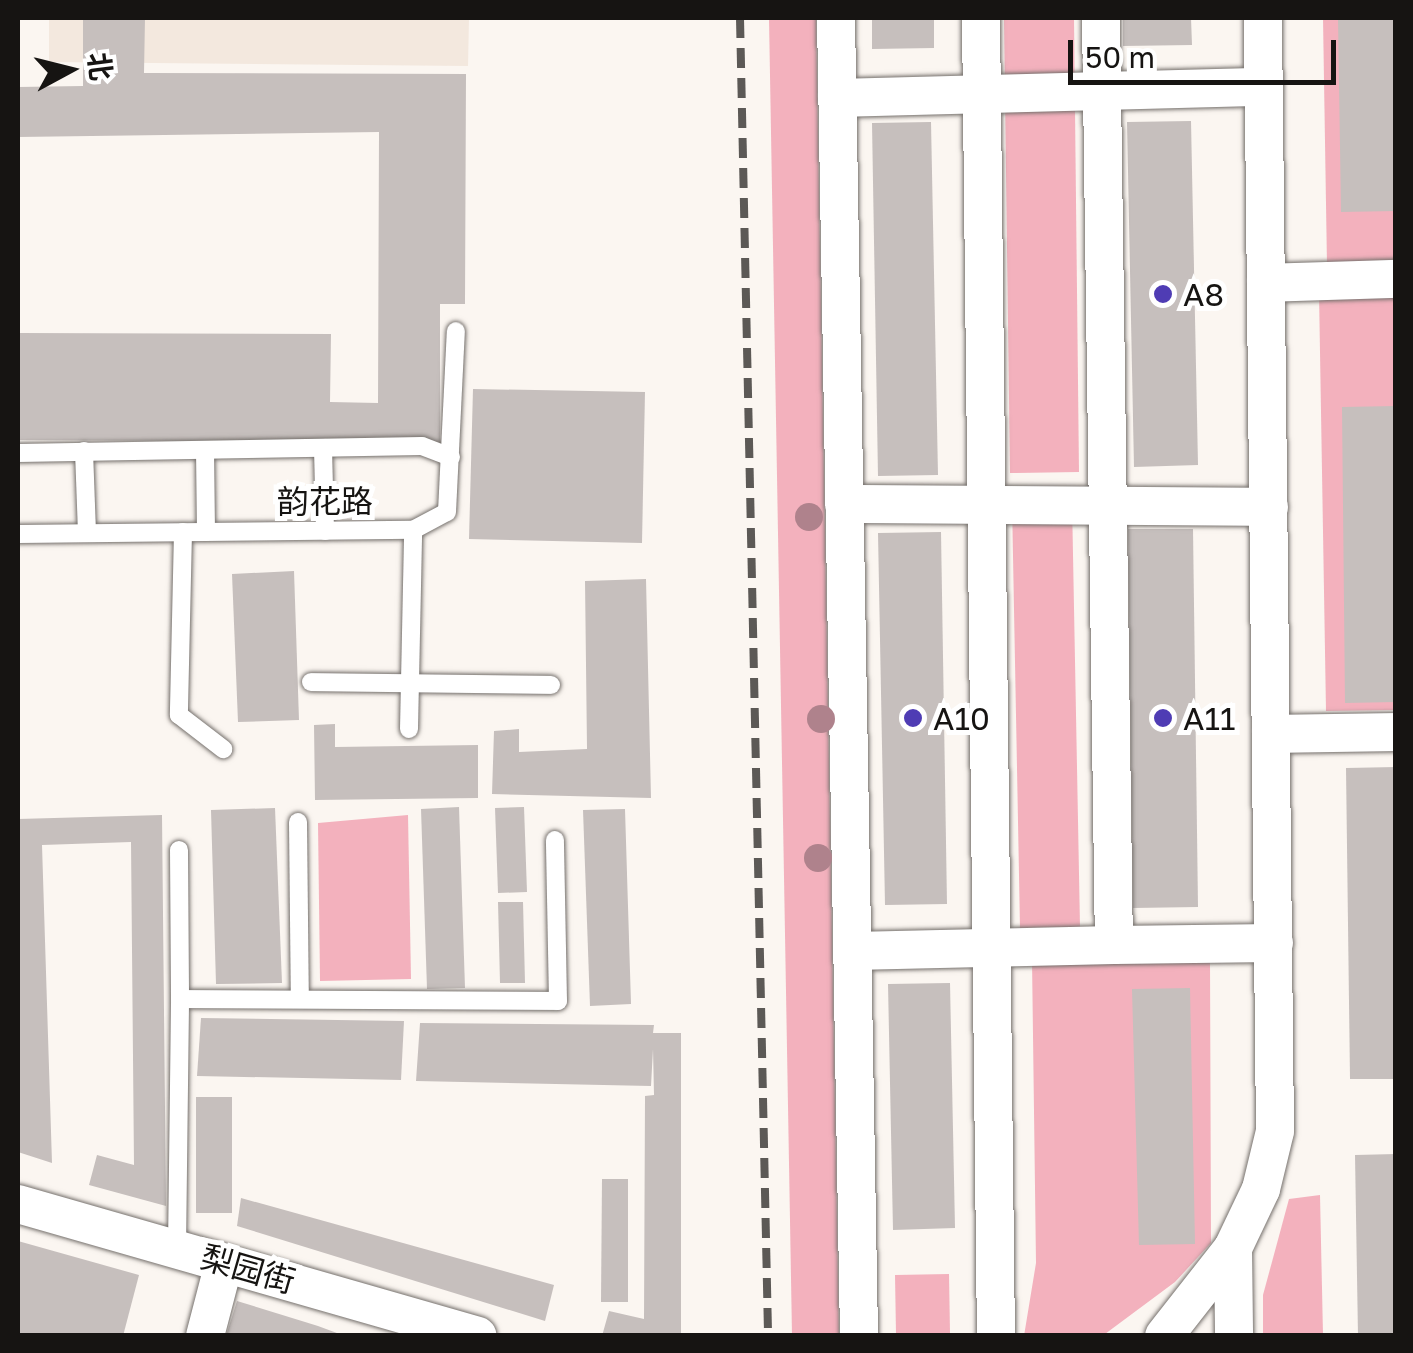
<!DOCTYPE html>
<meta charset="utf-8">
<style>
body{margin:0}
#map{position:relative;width:1413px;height:1353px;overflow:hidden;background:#fbf6f1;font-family:"Golos Text","Noto Sans SC",sans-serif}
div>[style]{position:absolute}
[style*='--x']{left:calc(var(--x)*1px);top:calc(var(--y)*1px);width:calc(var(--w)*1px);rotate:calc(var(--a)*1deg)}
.built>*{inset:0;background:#f3e8de}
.green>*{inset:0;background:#f3b1bd}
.building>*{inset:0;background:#c6bfbd}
.roads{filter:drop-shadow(0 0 2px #75706c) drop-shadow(0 0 2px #75706c)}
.service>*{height:18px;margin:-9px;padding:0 9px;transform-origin:9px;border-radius:9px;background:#fff}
.minor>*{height:38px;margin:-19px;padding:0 19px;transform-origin:19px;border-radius:19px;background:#fff}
.rail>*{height:8px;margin-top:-4px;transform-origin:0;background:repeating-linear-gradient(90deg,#5c5956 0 20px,transparent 0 30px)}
.trees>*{width:28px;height:28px;margin:-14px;border-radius:50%;background:#af828c}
.dots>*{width:28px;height:28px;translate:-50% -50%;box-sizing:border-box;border:5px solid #fff;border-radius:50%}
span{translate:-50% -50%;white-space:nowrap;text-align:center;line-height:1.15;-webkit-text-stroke:10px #fff;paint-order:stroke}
.poi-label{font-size:32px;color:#161412}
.left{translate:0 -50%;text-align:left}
.street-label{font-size:32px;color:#161412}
.frame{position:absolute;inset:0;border:20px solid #161412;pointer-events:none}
.north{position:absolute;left:20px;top:20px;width:100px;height:100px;-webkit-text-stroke:8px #fff;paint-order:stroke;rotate:83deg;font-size:28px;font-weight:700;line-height:40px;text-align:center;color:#161412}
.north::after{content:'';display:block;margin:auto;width:35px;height:45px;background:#161412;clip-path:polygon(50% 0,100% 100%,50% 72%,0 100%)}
.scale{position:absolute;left:1068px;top:40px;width:268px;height:45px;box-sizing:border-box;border:5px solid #161412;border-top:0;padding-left:12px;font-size:30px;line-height:35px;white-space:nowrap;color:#161412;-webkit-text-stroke:8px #fff;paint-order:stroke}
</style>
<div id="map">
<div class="built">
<div style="clip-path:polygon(49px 18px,469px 18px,468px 66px,49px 62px)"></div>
</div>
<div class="green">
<div style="clip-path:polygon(769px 18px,816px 18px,839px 1335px,792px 1335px)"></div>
<div style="clip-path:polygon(1004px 18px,1074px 18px,1079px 472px,1010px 473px)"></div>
<div style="clip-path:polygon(1323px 18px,1395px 18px,1395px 264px,1327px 265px)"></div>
<div style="clip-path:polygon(1395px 291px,1395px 710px,1326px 711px,1319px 292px)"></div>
<div style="clip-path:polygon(1072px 501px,1080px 927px,1020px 928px,1012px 502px)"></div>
<div style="clip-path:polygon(408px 815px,411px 979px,320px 981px,318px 823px)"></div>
<div style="clip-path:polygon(1210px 957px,1211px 1243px,1175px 1282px,1105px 1334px,1024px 1336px,1036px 1263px,1032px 960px)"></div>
<div style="clip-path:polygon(1320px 1195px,1323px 1335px,1263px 1335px,1263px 1295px,1289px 1199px)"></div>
<div style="clip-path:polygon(949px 1274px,950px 1333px,896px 1334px,895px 1275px)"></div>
</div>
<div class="building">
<div style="clip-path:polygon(83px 18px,145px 18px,144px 73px,466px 74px,465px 304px,440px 304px,440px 442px,18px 440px,18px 333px,331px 334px,330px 402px,378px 403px,379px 132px,18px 137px,18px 87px,83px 86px)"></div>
<div style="clip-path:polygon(872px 18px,934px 18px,934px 48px,872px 49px)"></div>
<div style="clip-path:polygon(1123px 18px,1191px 18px,1192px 45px,1123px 46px)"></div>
<div style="clip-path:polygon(1338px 18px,1396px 18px,1396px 211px,1341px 212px)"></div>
<div style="clip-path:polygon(1191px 121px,1198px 465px,1134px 467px,1127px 122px)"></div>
<div style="clip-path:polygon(931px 122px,938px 475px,878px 476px,872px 123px)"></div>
<div style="clip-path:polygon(473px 389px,645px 392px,642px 543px,469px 539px)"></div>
<div style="clip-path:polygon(1396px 406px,1396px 702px,1345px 703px,1342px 407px)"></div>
<div style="clip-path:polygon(1128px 529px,1193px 529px,1198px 907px,1133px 908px)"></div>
<div style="clip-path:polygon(941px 532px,947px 904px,885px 905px,878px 533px)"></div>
<div style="clip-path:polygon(294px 571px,299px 720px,238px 722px,232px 574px)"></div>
<div style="clip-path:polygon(646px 579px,651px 798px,492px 794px,494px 731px,519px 729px,519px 752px,587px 749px,585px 581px)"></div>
<div style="clip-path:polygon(335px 724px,335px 747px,478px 745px,478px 798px,315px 800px,314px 725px)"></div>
<div style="clip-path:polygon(1396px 767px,1396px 1079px,1350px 1079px,1346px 768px)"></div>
<div style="clip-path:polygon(459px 807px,465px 988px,427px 989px,421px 809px)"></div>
<div style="clip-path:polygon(524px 807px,527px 892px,498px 893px,495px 808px)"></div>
<div style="clip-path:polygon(275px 808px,282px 983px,216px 984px,211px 810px)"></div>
<div style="clip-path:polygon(625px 809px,631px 1004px,590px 1006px,583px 810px)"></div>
<div style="clip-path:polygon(162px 815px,166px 1206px,89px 1185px,97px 1155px,134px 1165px,131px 842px,42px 845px,52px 1163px,18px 1152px,18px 819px)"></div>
<div style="clip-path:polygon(498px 902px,523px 902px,525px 983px,500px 983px)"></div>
<div style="clip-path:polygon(950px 983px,955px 1228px,893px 1230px,888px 984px)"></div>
<div style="clip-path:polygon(1190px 988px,1195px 1244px,1139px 1245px,1132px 989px)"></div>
<div style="clip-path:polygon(201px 1018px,404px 1021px,401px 1080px,197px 1076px)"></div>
<div style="clip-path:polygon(420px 1023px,654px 1025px,653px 1033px,681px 1033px,681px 1336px,602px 1336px,609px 1311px,644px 1319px,645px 1096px,654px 1095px,653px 1049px,651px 1086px,416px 1081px)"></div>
<div style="clip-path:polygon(196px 1097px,232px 1097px,232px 1213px,196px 1213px)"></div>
<div style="clip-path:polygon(1396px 1154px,1396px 1336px,1358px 1336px,1355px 1155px)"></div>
<div style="clip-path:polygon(602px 1179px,628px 1179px,628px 1302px,601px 1302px)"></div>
<div style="clip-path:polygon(241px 1198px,554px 1285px,545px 1321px,237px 1226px)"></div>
<div style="clip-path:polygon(18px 1241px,139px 1275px,123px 1336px,18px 1336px)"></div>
<div style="clip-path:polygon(237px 1301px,318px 1326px,345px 1336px,226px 1336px)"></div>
</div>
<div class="roads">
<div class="service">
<div style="--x:323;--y:448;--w:83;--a:88.6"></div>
<div style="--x:205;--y:450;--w:82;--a:89.3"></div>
<div style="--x:84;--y:451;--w:82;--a:87.9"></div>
<div style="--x:18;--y:453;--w:404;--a:-1"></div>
<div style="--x:422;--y:446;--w:31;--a:21"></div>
<div style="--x:183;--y:532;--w:183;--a:91.3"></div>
<div style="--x:179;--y:715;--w:56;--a:37.7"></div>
<div style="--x:18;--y:534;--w:395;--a:-0.6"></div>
<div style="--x:413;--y:530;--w:38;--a:-28"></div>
<div style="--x:447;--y:512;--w:181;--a:-87.2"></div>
<div style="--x:311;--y:682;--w:240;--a:0.7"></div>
<div style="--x:409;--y:729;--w:199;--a:-88.8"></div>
<div style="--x:298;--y:822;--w:177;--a:89.4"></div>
<div style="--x:179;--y:850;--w:149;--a:89.6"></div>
<div style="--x:177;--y:1249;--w:250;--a:-89.3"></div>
<div style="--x:180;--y:999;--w:378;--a:0.3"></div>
<div style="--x:558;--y:1001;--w:161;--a:-91.1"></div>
</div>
<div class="minor">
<div style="--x:836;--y:18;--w:1318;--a:89"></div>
<div style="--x:981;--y:18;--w:1318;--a:89.35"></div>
<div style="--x:1101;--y:18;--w:927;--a:89.2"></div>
<div style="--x:1114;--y:945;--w:160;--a:-0.7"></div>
<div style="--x:837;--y:98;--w:427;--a:-1.5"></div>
<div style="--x:1266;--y:283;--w:130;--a:-1.8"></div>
<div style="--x:844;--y:504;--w:425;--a:0.4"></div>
<div style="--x:1271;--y:734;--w:125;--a:-0.9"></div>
<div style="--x:853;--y:951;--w:261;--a:-1.3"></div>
<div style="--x:18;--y:1204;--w:478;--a:16"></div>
<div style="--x:1233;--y:1248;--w:88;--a:89.3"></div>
<div style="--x:205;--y:1336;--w:75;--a:-75.4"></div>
<div style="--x:1164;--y:1336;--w:112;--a:-51.9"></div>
<div style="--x:1233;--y:1248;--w:65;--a:-64.6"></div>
<div style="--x:1261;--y:1189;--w:60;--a:-76.4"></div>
<div style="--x:1275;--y:1131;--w:1113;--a:-90.62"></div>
</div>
</div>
<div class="rail">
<div style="--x:740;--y:18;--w:1318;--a:88.78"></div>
</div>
<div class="trees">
<div style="left:809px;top:517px"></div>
<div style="left:821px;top:719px"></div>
<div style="left:818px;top:858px"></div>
</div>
<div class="dots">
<div style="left:1163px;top:294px;background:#4f3cb4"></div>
<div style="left:913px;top:718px;background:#4f3cb4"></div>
<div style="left:1163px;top:718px;background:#4f3cb4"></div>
</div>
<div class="poi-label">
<span class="left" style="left:1183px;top:294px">A8</span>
<span class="left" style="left:933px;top:718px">A10</span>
<span class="left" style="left:1183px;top:718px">A11</span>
</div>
<div class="street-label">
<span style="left:325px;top:501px">韵花路</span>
<span style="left:248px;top:1269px;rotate:16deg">梨园街</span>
</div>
<div class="frame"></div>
<div class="north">北</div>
<div class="scale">50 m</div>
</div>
